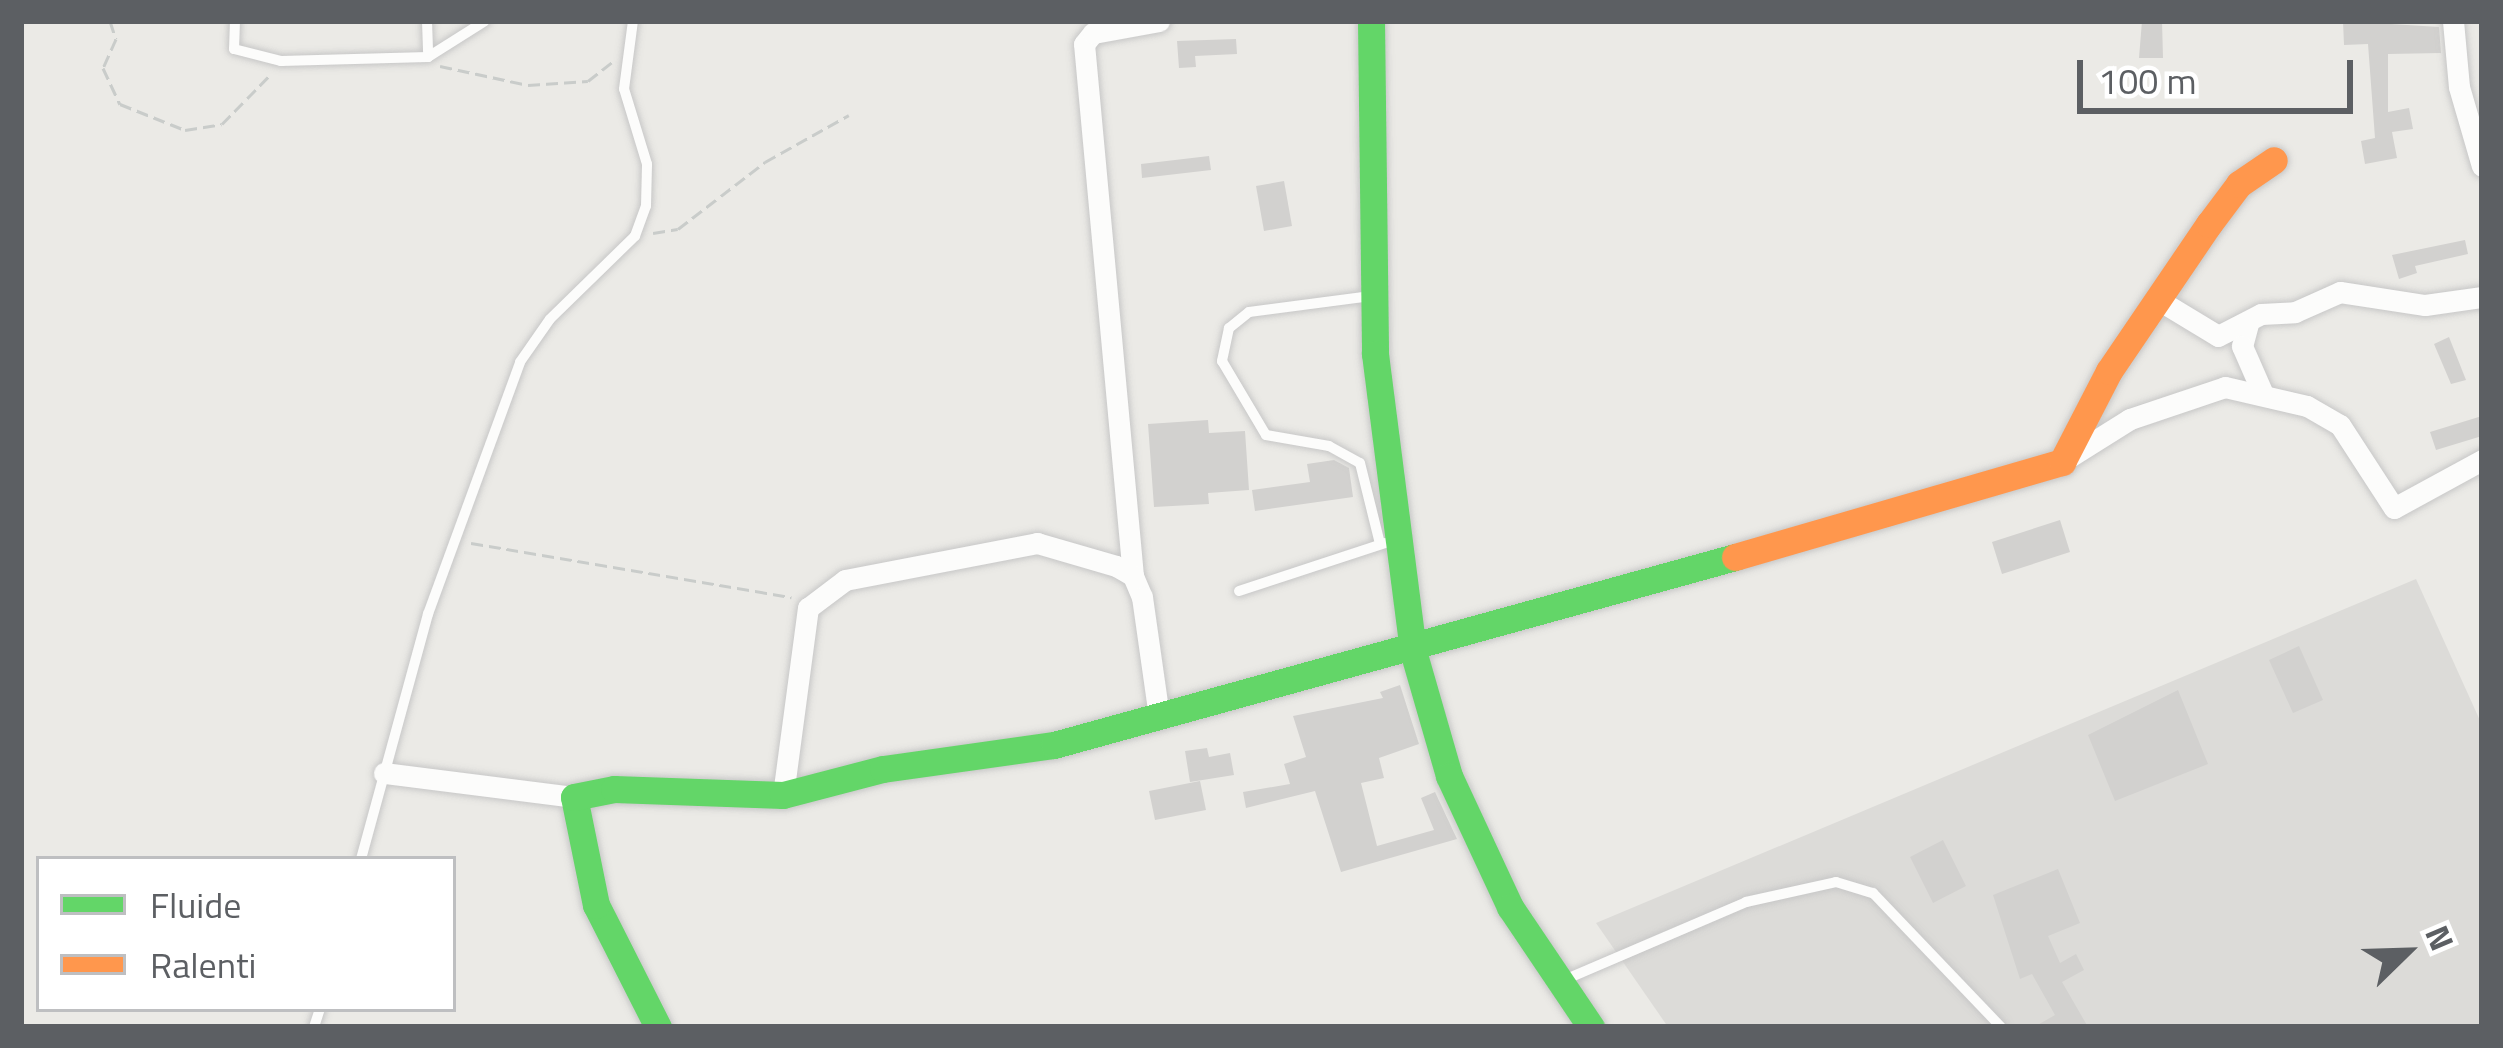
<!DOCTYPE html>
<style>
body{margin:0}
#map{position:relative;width:2503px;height:1048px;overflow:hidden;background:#ebeae6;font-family:"Titillium Web",sans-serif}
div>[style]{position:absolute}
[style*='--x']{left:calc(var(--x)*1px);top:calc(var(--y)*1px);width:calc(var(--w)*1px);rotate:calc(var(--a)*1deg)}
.industrial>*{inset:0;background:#dcdbd8}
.building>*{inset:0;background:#d2d1cf}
.path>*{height:3px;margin-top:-1.5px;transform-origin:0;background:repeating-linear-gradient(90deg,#c9ccca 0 12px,transparent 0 18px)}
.roads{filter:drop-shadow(0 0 3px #c7c7c7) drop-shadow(0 0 3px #c7c7c7)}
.lane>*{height:10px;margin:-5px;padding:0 5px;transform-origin:5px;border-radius:5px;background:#fcfcfb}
.street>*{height:21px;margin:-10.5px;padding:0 10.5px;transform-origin:10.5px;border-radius:10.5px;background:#fcfcfb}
.fast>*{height:27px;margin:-13.5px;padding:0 13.5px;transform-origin:13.5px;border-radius:13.5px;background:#63d668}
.slow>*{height:27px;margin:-13.5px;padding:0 13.5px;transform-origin:13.5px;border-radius:13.5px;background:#ff974d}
span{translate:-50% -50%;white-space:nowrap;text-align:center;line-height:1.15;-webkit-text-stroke:9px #fff;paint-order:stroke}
.frame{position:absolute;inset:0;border:24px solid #5c5f63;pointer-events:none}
.legend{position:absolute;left:36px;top:856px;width:420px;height:156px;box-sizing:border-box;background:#fff;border:3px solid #bebfc1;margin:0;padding:15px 21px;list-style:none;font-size:36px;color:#5c5f63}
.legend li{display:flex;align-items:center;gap:24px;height:60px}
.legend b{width:60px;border:3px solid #bebfc1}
.north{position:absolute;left:2347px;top:892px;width:120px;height:120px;-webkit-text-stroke:9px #fff;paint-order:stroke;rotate:67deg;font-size:33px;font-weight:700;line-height:48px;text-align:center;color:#5c5f63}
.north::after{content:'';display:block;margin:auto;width:42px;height:54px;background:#5c5f63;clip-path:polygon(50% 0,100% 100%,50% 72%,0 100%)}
.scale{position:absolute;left:2077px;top:60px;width:276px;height:54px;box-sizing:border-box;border:6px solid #5c5f63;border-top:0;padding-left:15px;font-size:36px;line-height:42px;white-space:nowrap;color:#5c5f63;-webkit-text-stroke:9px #fff;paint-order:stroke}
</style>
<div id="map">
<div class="industrial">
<div style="clip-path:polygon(2416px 579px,2482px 725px,2482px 1027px,1668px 1027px,1596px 923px)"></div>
</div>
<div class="building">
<div style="clip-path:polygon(2142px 21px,2162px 21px,2163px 58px,2139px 58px)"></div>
<div style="clip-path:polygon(2343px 21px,2439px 27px,2441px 53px,2388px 54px,2388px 112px,2409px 108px,2413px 129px,2392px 132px,2397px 158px,2365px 164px,2361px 141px,2375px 138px,2368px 44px,2344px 45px)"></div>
<div style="clip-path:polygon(1236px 39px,1237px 54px,1195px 56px,1196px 67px,1179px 68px,1177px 41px)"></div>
<div style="clip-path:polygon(1209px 156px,1211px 170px,1142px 178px,1141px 164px)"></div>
<div style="clip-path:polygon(1284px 181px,1292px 226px,1264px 231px,1256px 186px)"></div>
<div style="clip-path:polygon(2465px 240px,2468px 254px,2415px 266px,2417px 273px,2399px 279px,2392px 255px)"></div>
<div style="clip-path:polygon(2449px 337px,2466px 380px,2451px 384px,2434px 344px)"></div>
<div style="clip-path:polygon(2482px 416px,2482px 436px,2436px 450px,2430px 432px)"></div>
<div style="clip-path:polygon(1208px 420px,1209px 433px,1245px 431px,1249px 490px,1208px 493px,1209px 504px,1154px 507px,1148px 424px)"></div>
<div style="clip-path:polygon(1334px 460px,1349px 468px,1353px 497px,1255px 511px,1252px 490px,1310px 482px,1307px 464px)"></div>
<div style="clip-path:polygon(2060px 520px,2070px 552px,2002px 574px,1992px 542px)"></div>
<div style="clip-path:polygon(2299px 646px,2323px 700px,2293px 713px,2269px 660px)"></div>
<div style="clip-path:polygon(1400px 685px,1419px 744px,1379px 758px,1384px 778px,1361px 783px,1377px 846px,1434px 830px,1421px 798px,1435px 792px,1457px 839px,1341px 872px,1315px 791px,1246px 808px,1243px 792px,1290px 784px,1284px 764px,1306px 757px,1293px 716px,1383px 698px,1380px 692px)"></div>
<div style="clip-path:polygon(2178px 690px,2208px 764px,2115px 801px,2088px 735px)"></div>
<div style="clip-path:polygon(1207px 748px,1209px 757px,1230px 753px,1234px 775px,1190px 782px,1185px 751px)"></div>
<div style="clip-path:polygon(1200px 781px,1206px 810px,1155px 820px,1149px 791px)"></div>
<div style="clip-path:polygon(1943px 840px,1966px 886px,1933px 903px,1910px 857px)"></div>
<div style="clip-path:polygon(2058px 869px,2080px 923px,2048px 936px,2060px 963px,2076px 954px,2084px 970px,2062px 982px,2088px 1027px,2034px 1027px,2055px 1015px,2032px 974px,2020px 979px,1993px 895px)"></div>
</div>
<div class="path">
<div style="--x:110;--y:21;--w:19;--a:72"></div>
<div style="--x:116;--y:39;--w:32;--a:114"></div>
<div style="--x:103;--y:68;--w:40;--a:65"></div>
<div style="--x:120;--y:104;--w:70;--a:21.8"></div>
<div style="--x:185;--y:130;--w:37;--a:-9"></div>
<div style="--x:222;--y:124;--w:67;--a:-45.6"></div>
<div style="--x:440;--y:66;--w:90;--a:12.2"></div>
<div style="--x:528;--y:85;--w:60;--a:-3.8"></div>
<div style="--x:588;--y:81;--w:33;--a:-38"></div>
<div style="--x:653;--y:233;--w:25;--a:-9"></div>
<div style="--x:678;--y:229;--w:110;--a:-37.6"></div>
<div style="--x:765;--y:162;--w:96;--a:-29.2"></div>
<div style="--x:471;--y:543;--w:325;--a:9.6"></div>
</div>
<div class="roads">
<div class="lane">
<div style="--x:235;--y:21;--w:28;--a:92"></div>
<div style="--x:234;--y:49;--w:49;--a:14.3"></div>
<div style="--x:281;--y:61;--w:147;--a:-1.6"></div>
<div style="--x:427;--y:21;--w:36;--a:88"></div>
<div style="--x:428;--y:57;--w:67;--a:-32.3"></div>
<div style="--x:1371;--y:296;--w:123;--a:172.5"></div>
<div style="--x:1249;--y:312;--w:26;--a:141"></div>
<div style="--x:1229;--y:328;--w:34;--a:102"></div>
<div style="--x:1222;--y:361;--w:86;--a:59.3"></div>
<div style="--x:1266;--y:435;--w:64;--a:9.9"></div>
<div style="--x:1329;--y:446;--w:35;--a:29"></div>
<div style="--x:1360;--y:463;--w:83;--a:76.1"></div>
<div style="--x:1239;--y:591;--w:154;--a:-18.2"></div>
<div style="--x:361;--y:859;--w:254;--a:-74.7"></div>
<div style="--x:428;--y:614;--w:268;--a:-69.9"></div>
<div style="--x:520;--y:362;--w:52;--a:-55.1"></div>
<div style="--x:550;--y:319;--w:119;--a:-44.3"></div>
<div style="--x:635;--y:236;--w:32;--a:-70"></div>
<div style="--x:646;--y:206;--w:42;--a:-88.6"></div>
<div style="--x:647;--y:164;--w:78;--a:-107"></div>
<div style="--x:624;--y:89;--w:69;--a:-82.5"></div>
<div style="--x:1562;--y:981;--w:200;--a:-23.2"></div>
<div style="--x:1746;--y:902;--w:92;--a:-12.5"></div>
<div style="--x:1836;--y:882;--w:39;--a:17"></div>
<div style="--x:1873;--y:893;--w:185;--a:46.3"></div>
<div style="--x:314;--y:1027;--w:19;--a:-72"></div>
</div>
<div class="street">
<div style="--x:2453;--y:21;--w:66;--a:84.8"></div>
<div style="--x:2459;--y:87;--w:82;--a:73.8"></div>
<div style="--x:2157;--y:299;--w:71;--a:31.2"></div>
<div style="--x:2218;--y:336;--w:48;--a:-27.1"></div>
<div style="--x:2261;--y:314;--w:34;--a:-3"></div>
<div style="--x:2295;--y:312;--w:49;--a:-24"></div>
<div style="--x:2340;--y:292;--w:86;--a:8.7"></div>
<div style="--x:2425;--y:305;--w:58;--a:-8"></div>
<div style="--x:2248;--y:324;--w:23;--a:105"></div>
<div style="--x:2242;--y:346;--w:52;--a:66.4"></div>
<div style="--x:2063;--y:461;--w:79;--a:-32.1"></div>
<div style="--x:2130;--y:419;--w:100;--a:-18.6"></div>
<div style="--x:2225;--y:387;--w:84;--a:13"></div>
<div style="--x:2307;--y:406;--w:38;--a:30"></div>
<div style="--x:2340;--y:425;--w:99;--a:57"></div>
<div style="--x:2394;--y:508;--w:100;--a:-28.6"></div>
<div style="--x:1133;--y:576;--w:534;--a:-95.26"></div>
<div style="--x:1084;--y:44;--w:14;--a:-51"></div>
<div style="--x:1093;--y:33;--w:67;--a:-10.3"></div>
<div style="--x:384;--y:773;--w:192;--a:7.2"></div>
<div style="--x:783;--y:795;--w:189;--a:-82.4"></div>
<div style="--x:808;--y:608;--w:46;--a:-37.1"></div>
<div style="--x:845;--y:580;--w:196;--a:-10.9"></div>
<div style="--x:1037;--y:543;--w:82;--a:16.2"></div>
<div style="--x:1116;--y:566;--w:20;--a:30"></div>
<div style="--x:1133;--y:576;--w:23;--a:67"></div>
<div style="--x:1142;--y:597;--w:121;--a:81.9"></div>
</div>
<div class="fast">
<div style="--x:1371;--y:21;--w:333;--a:89.3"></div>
<div style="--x:1375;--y:354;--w:299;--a:82.7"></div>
<div style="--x:1413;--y:651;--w:130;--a:73.9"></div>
<div style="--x:1449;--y:776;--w:145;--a:65"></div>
<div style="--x:1510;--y:907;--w:145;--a:56"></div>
<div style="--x:658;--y:1027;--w:137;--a:-116.9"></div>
<div style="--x:596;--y:905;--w:110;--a:-101.5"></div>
<div style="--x:574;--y:797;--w:41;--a:-11.3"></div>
<div style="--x:614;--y:789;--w:169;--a:2"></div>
<div style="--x:783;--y:795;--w:103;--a:-14.6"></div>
<div style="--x:883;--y:769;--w:173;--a:-8"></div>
<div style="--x:1054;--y:745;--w:706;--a:-15.43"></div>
</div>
<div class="slow">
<div style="--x:1735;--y:557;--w:341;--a:-16.2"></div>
<div style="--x:2062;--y:462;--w:102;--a:-62.7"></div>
<div style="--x:2109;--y:371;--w:178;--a:-55.8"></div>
<div style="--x:2209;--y:224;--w:50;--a:-53.1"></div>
<div style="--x:2239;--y:184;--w:42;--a:-34.4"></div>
</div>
</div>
<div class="frame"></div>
<ul class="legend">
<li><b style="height:15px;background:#63d668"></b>Fluide</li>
<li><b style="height:15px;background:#ff974d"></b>Ralenti</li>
</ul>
<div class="north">N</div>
<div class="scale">100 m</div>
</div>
